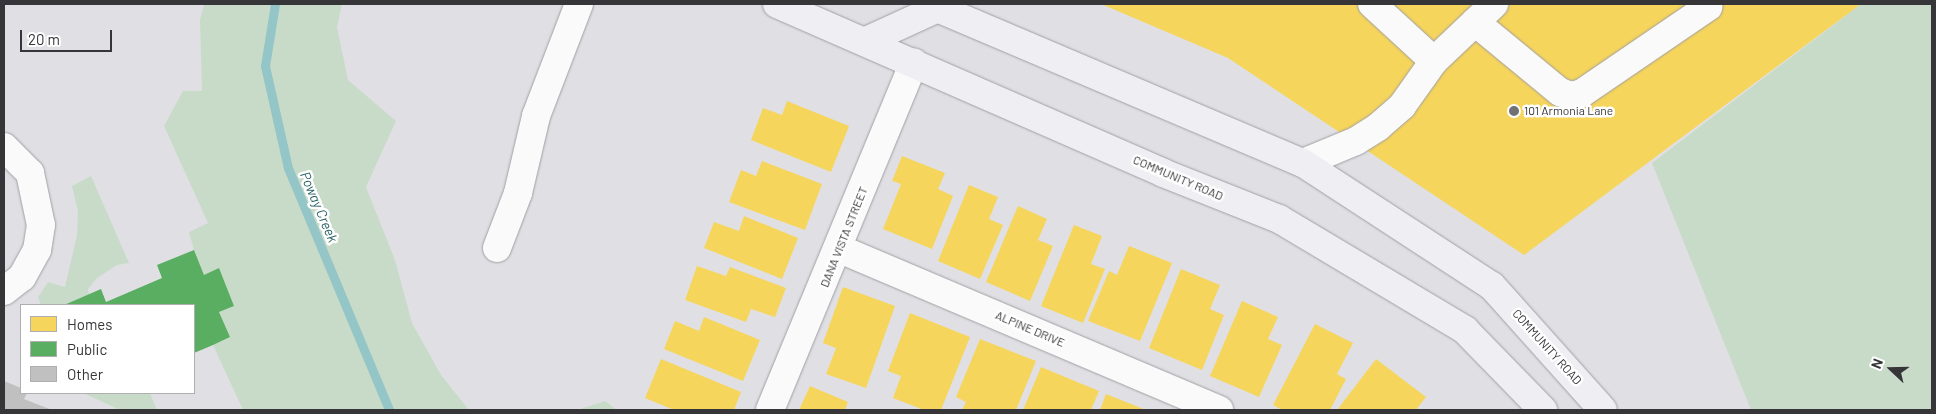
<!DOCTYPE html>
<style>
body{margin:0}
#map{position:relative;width:1936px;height:414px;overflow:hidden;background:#e0e0e4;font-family:Barlow,sans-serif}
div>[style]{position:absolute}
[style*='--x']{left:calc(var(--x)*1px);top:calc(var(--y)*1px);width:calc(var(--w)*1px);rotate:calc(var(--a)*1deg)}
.green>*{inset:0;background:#c8dbc9}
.homes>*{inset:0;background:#f6d55c}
.public>*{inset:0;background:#5aae61}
.stream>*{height:9px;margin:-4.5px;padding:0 4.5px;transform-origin:4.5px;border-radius:4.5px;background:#94c5c7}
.building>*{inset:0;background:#c1c0c1}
.roads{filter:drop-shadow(0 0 1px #a09fa3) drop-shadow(0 0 1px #a09fa3)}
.minor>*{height:28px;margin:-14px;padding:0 14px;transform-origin:14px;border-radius:14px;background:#fafafb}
.major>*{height:28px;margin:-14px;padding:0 14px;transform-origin:14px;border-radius:14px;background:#eeeef3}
.dots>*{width:14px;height:14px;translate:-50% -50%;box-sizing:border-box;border:2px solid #fff;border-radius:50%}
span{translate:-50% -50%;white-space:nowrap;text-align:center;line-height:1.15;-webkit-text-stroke:5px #fff;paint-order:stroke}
.poi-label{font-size:12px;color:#363639}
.left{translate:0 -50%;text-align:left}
.street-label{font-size:12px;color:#363639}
.water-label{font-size:14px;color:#276163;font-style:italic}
.frame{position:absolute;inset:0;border:5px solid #363639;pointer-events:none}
.legend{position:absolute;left:20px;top:304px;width:175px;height:90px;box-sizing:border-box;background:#fff;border:1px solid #afafb0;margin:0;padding:6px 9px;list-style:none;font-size:15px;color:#363639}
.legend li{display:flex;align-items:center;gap:10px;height:25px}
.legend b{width:25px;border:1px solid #afafb0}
.north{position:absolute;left:1866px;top:344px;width:50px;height:50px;-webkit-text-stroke:4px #fff;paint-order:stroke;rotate:291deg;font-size:14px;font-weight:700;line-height:20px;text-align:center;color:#363639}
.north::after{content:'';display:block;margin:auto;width:18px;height:22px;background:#363639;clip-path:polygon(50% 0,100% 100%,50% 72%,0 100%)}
.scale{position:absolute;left:20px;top:30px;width:92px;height:22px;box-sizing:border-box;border:2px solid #363639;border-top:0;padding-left:6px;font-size:15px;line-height:18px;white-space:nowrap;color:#363639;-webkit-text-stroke:4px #fff;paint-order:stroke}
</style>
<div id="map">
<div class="green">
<div style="clip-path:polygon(204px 4px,342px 4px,337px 27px,348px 80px,396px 121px,366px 187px,395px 260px,412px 323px,441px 375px,469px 410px,243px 410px,213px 345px,230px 337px,219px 312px,234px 306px,219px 269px,204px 275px,194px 250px,189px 232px,208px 223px,164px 126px,183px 91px,202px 91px,200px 20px)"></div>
<div style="clip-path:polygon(1861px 4px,1932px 4px,1932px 410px,1751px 410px,1652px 163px)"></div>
<div style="clip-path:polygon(91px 176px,129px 263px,117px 265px,96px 279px,88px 289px,89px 294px,64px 305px,41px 305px,38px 297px,48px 282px,65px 287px,77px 235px,78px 211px,72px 186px)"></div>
<div style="clip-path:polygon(83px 393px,150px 393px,157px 410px,120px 410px)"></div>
<div style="clip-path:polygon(605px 401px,617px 410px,577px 410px)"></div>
</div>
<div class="homes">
<div style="clip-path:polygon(1101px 4px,1861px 4px,1524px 255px,1228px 58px)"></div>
<div style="clip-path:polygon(787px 101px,849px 126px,831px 172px,751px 140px,763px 108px,782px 115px)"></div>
<div style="clip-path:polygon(902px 156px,945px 173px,938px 189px,953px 196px,932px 249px,883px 229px,901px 184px,892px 181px)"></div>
<div style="clip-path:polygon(762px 161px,822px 184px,805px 230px,729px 202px,741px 170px,756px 176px)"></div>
<div style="clip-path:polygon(969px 185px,998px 197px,989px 219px,1003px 225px,980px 279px,938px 261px)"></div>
<div style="clip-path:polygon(1018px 206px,1047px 219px,1038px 240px,1053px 246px,1030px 301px,986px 282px)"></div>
<div style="clip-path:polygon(744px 216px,798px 238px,782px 279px,704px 248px,714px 222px,739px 231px)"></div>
<div style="clip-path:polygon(1074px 225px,1102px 236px,1091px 264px,1105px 269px,1083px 323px,1041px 306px)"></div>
<div style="clip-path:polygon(1129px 246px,1172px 263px,1140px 341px,1088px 321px,1109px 271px,1117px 275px)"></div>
<div style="clip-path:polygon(697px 266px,726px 276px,730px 267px,786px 288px,775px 317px,751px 309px,746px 322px,685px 300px)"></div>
<div style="clip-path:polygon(1181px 269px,1220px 285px,1210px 309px,1224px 315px,1202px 370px,1149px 348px)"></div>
<div style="clip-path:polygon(843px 287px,895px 306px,866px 388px,826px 374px,836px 348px,823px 343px)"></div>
<div style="clip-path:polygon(1242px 301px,1278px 317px,1268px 339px,1282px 345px,1259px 397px,1210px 376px)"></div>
<div style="clip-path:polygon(910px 313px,970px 337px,941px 410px,924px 410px,893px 398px,901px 376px,888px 371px)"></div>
<div style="clip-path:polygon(704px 317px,760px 340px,743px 381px,664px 349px,675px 321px,699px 331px)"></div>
<div style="clip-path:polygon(1315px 324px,1353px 343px,1337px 374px,1346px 379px,1330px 410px,1282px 410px,1273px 405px)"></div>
<div style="clip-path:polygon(980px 339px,1036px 361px,1016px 410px,962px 410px,966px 402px,956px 397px)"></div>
<div style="clip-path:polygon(661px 359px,741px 392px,734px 410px,674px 410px,645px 398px)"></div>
<div style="clip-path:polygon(1376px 359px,1426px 397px,1416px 410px,1337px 410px)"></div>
<div style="clip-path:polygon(1041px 367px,1099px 391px,1091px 410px,1023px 410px)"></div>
<div style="clip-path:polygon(810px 386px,848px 402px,845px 410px,799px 410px)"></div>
<div style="clip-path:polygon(1106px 394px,1146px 410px,1100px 410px)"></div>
</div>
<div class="public">
<div style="clip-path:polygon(194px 250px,204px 275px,219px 268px,234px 306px,219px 312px,230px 337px,213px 345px,194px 353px,194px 305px,64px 305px,101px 289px,106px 302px,162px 278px,157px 265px)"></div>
</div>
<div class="stream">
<div style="--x:275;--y:4;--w:63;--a:99.2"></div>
<div style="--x:265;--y:66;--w:105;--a:77.3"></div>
<div style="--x:288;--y:168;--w:262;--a:67.3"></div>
</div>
<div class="building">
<div style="clip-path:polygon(4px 381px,21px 388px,21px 393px,27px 393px,24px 399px,52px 410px,4px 410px)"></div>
</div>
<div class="roads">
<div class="minor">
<div style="--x:1372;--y:4;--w:84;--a:42.6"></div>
<div style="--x:1475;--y:22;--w:110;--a:39.5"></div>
<div style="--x:1560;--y:92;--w:12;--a:20"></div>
<div style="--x:1571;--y:96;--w:11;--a:-15"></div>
<div style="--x:1582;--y:93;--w:153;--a:-34.3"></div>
<div style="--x:4;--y:147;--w:37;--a:45"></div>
<div style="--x:30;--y:173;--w:53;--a:78.1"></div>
<div style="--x:41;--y:225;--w:25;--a:99"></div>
<div style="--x:37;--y:250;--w:31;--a:119"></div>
<div style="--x:22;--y:277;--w:23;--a:142"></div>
<div style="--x:1303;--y:163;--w:57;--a:-22.5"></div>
<div style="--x:1356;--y:141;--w:26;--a:-32"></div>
<div style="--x:1378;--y:127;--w:32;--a:-41"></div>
<div style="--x:1402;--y:106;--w:55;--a:-54.6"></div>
<div style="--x:1434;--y:61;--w:83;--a:-43.5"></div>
<div style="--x:497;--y:248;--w:59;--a:-69.1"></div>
<div style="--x:518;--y:193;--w:79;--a:-76.8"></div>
<div style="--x:536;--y:116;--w:120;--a:-69"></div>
<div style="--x:840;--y:249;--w:412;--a:23"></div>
<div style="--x:770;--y:410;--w:376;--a:-67.5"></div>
</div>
<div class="major">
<div style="--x:777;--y:4;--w:421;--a:23.6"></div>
<div style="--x:1163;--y:173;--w:125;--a:21.6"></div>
<div style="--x:1279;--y:219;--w:217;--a:30.8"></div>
<div style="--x:1465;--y:330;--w:112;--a:45.7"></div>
<div style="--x:928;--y:4;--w:407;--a:23"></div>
<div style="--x:1303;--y:163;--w:225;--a:33.1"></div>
<div style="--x:1492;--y:286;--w:166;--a:48.2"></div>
<div style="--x:866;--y:41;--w:79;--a:-24.6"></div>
</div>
</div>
<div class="dots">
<div style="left:1514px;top:111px;background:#727275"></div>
</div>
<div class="poi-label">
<span class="left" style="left:1524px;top:111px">101 Armonia Lane</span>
</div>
<div class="street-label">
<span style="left:1178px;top:178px;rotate:23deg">COMMUNITY ROAD</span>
<span style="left:844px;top:237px;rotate:-68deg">DANA VISTA STREET</span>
<span style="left:1030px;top:329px;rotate:23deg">ALPINE DRIVE</span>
<span style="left:1547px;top:347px;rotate:48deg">COMMUNITY ROAD</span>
</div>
<div class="water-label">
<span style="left:319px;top:207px;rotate:67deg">Poway Creek</span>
</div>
<div class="frame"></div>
<ul class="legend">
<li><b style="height:14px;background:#f6d55c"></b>Homes</li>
<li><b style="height:14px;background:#5aae61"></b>Public</li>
<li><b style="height:14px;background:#c1c0c1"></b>Other</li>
</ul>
<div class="north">N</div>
<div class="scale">20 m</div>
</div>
